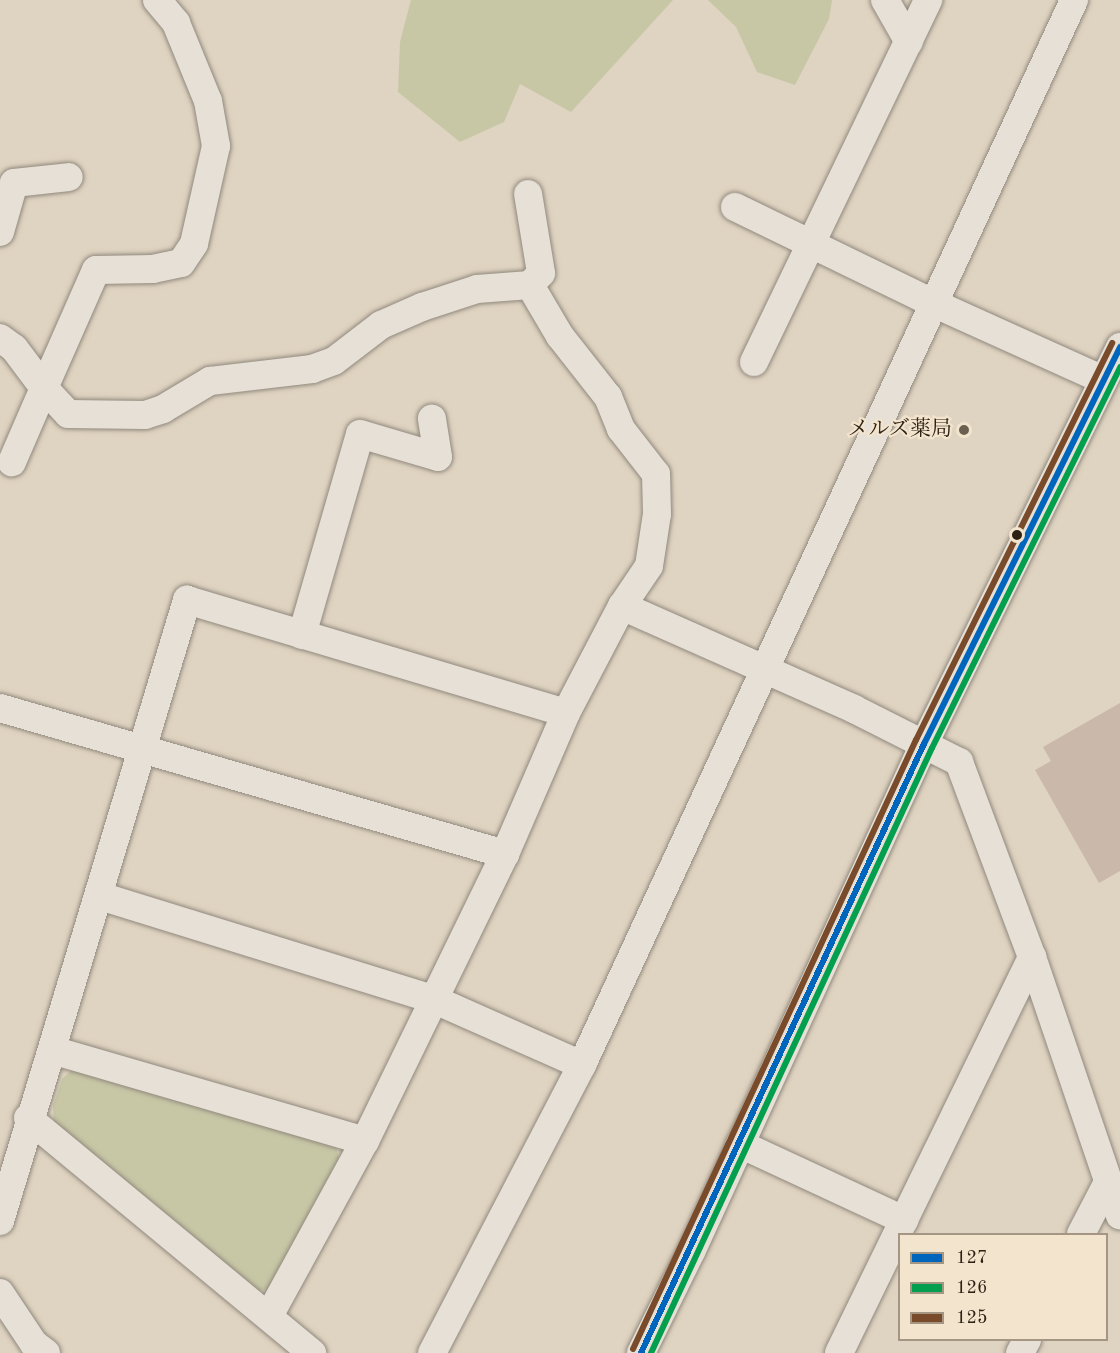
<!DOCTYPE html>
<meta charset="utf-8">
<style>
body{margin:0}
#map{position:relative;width:1120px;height:1353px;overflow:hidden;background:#dfd3c1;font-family:"Old Standard TT","Noto Serif JP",serif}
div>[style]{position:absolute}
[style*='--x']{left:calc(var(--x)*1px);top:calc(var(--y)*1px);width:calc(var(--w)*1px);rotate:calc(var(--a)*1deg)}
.green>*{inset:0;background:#c7c7a6}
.building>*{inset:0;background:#cab9ab}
.roads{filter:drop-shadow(0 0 2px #91897d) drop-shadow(0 0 2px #91897d)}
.minor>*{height:28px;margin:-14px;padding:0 14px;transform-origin:14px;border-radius:14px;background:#e6e0d6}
.bus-1>*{height:6px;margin:-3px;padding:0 3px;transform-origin:3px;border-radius:3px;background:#0065bd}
.bus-2>*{height:6px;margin:-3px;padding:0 3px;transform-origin:3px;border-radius:3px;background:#029f4e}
.bus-3>*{height:6px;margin:-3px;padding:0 3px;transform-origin:3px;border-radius:3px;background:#7a4b2a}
.dots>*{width:16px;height:16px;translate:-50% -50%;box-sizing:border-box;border:3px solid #f3e4ce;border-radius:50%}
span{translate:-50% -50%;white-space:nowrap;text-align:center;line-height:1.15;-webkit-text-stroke:4.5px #f3e4ce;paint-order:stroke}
.poi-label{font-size:21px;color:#2d2113}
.right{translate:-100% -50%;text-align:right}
.legend{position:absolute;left:898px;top:1233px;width:210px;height:108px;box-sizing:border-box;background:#f3e4ce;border:2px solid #a49683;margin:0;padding:8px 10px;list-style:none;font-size:18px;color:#2d2113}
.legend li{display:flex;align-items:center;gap:12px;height:30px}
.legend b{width:30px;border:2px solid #a49683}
</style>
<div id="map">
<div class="green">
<div style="clip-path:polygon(411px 0,673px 0,571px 112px,520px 84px,504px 122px,460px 142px,398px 92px,400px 42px)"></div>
<div style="clip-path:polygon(708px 0,832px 0,829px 19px,795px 85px,757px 72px,736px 27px)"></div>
<div style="clip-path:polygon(73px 1069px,336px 1147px,341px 1164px,272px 1289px,257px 1291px,54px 1126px,53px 1106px,62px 1079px)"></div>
</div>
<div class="building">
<div style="clip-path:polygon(1120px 703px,1120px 871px,1099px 883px,1035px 770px,1051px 761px,1043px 747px)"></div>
</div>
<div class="roads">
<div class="minor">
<div style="--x:157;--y:0;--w:30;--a:50"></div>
<div style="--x:176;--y:23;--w:84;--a:67.7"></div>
<div style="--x:208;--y:101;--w:46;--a:79.9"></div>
<div style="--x:216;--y:146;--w:100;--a:102.7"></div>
<div style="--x:194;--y:244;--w:23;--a:124"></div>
<div style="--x:181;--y:263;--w:29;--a:168"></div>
<div style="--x:153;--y:269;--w:57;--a:179"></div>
<div style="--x:96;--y:270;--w:129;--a:113.8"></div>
<div style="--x:44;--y:388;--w:35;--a:47"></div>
<div style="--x:68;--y:414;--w:77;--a:0.7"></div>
<div style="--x:145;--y:415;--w:19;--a:-18"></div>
<div style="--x:163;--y:409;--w:55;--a:-30.8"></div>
<div style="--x:210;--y:381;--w:103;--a:-6.7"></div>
<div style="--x:312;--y:369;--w:23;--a:-20"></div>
<div style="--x:334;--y:361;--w:59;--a:-37.5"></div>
<div style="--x:381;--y:325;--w:45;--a:-23.7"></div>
<div style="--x:422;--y:307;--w:58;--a:-18.1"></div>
<div style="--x:477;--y:289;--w:53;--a:-4.3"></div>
<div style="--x:530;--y:285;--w:16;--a:-47"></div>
<div style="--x:541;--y:273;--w:80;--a:-99.3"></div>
<div style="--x:885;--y:0;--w:48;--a:60.3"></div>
<div style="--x:735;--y:207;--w:220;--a:25.9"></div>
<div style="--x:933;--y:303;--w:184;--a:24.3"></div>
<div style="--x:0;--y:232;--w:51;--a:-74.1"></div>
<div style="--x:14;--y:183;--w:55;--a:-6.2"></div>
<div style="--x:0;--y:338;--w:17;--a:36"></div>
<div style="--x:14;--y:348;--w:50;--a:53.1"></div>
<div style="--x:44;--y:388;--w:81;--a:113.4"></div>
<div style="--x:754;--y:362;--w:402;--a:-64.3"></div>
<div style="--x:622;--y:606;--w:254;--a:23.9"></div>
<div style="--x:854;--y:709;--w:118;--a:26.8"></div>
<div style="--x:959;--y:762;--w:208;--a:69.5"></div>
<div style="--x:1032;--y:957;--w:273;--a:71.2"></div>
<div style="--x:302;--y:635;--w:209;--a:-73.9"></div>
<div style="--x:360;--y:434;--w:81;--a:16.4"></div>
<div style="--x:438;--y:457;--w:39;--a:-99"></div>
<div style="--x:0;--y:708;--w:526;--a:16.13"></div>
<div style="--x:100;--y:896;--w:349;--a:17.2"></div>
<div style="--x:433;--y:999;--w:163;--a:23.9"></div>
<div style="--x:52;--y:1050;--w:326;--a:16.2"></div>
<div style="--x:28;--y:1118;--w:369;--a:39.6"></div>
<div style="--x:740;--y:1144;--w:181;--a:24.9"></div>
<div style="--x:0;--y:1221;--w:649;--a:-73.24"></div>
<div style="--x:187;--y:600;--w:395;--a:16.6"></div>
<div style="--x:1081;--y:1234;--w:59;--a:-62.6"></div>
<div style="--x:0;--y:1293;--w:61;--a:56.3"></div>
<div style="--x:34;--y:1344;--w:15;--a:37"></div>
<div style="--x:269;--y:1316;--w:200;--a:-61.3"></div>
<div style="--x:365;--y:1141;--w:319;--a:-64"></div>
<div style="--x:505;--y:854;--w:154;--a:-66.6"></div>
<div style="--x:566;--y:713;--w:121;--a:-62.4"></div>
<div style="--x:622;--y:606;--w:48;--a:-56"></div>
<div style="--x:649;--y:566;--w:53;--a:-81.3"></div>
<div style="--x:657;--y:514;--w:40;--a:-91.4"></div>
<div style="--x:656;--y:474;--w:57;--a:-127.9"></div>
<div style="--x:621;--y:429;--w:35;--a:-112"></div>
<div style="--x:608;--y:397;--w:78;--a:-128.2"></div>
<div style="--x:560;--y:336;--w:59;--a:-120.5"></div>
<div style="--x:432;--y:1353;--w:325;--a:-62.5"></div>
<div style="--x:582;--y:1065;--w:1173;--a:-65.2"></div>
<div style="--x:641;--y:1353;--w:113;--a:-63.7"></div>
<div style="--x:691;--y:1252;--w:559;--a:-65.36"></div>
<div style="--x:924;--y:744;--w:443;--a:-63.7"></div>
<div style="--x:839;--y:1353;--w:441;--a:-64"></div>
<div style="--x:1020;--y:1353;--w:15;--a:-62"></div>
</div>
</div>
<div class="bus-1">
<div style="--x:641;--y:1353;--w:672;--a:-65.08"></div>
<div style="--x:924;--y:744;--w:443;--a:-63.7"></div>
</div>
<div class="bus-2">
<div style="--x:651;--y:1353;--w:667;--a:-65.09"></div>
<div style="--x:932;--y:748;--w:425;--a:-63.7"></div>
</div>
<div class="bus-3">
<div style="--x:633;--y:1349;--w:672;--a:-65.08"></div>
<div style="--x:916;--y:740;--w:443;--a:-63.7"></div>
</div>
<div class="dots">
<div style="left:964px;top:430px;background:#6b5f50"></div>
<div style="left:1017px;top:535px;background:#2d2113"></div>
</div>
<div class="poi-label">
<span class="right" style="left:952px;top:430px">メルズ薬局</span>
</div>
<ul class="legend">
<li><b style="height:8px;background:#0065bd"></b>127</li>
<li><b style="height:8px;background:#029f4e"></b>126</li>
<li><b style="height:8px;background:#7a4b2a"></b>125</li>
</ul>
</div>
